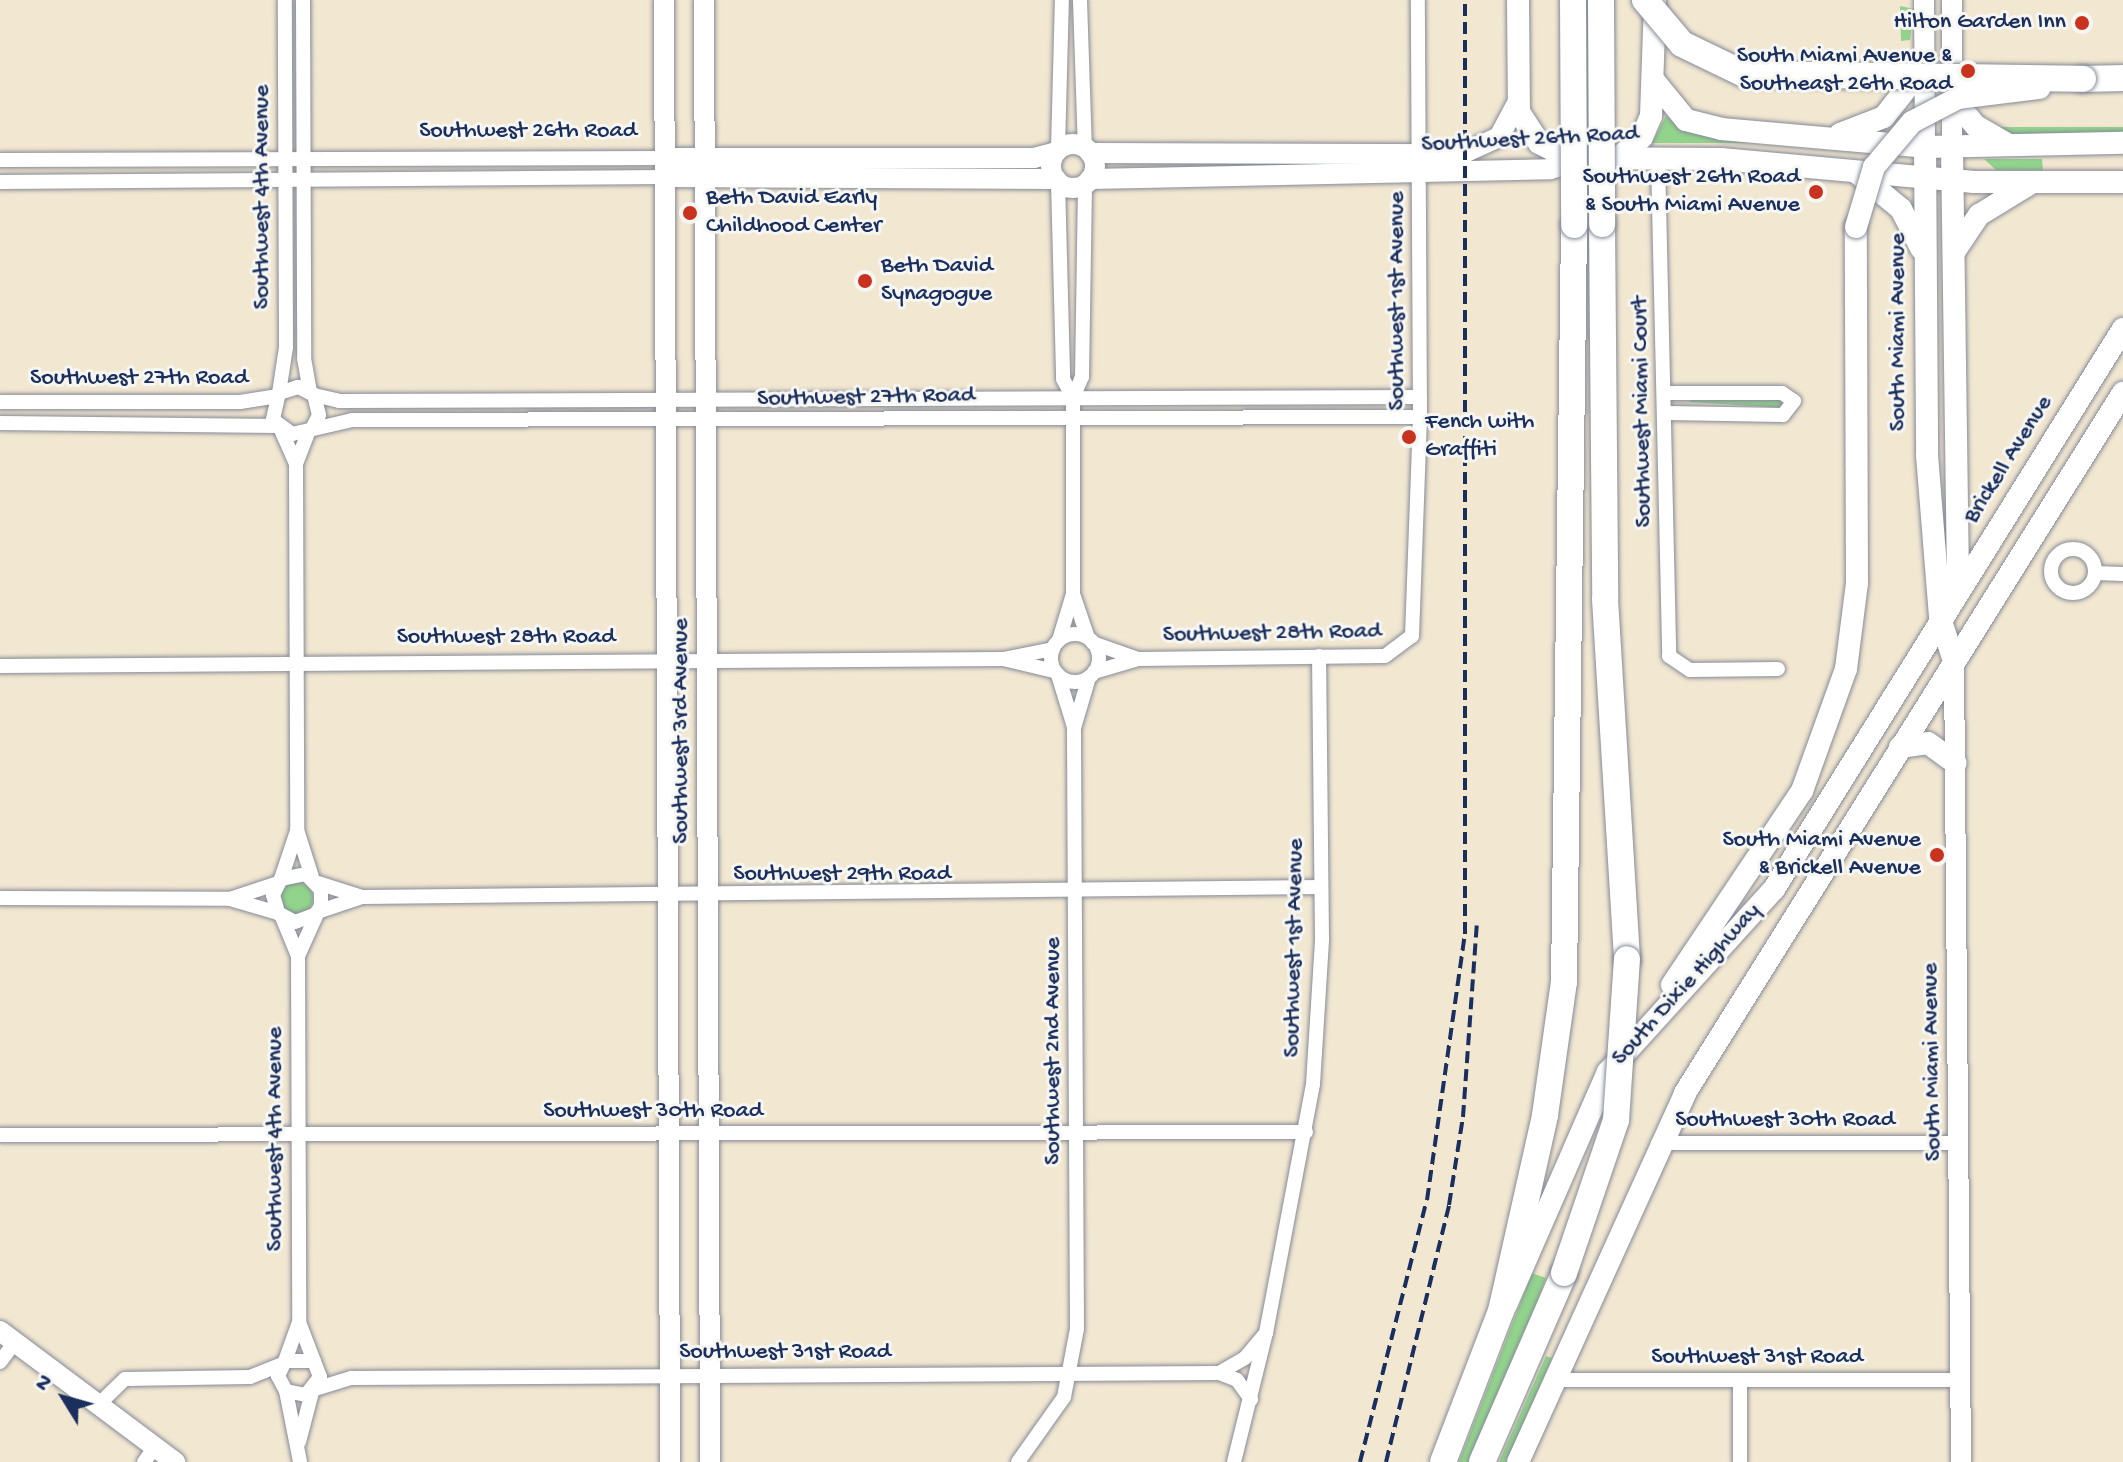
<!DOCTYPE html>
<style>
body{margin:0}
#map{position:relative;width:2123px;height:1462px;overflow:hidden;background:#f2e7d1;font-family:"Gochi Hand",sans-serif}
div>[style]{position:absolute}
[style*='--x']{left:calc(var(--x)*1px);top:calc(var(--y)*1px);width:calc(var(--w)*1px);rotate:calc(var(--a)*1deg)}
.green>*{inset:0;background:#92d48c}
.round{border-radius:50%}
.roads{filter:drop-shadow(0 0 2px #868b98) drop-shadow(0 0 2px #868b98)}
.street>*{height:14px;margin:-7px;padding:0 7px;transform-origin:7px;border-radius:7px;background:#fff}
.street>.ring{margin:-7px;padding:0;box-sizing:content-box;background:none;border:14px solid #fff;border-radius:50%}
.secondary>*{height:20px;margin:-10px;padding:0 10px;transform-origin:10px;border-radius:10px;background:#fff}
.secondary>.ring{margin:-10px;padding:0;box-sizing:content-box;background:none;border:20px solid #fff;border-radius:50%}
.primary>*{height:22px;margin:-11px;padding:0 11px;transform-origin:11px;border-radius:11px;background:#fff}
.highway>*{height:26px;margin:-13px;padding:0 13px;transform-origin:13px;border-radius:13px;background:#fff}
.rail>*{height:4px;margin-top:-2px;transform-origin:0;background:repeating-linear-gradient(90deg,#1b2f5e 0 12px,transparent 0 18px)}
.bridges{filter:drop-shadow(0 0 2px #868b98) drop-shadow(0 0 2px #868b98)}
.primary-bridge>*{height:22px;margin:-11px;padding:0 11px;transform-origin:11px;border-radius:11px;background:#fff}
.highway-bridge>*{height:26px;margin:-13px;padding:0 13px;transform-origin:13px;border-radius:13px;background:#fff}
.dots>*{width:22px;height:22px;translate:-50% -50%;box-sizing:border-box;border:4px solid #f6f6f2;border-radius:50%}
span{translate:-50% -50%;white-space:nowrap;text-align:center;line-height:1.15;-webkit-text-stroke:6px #f6f6f2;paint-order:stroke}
.poi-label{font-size:24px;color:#1b2f5e}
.right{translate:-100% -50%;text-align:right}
.left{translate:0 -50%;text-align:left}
.street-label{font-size:24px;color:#1b2f5e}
.north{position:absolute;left:24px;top:1358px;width:80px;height:80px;-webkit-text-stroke:6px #f6f6f2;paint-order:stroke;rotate:307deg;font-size:22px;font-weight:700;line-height:32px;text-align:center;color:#1b2f5e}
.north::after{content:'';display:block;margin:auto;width:28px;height:36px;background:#1b2f5e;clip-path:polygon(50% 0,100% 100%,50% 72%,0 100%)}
</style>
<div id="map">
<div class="green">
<div style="clip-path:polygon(1900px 6px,1914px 9px,1910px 40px,1901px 41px)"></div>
<div style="clip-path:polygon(1666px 116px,1679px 126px,1800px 143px,1652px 143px)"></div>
<div style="clip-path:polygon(1997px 127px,2123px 127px,2123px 132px,2009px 134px)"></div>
<div style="clip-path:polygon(1984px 159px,2042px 159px,2043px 170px,1996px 170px)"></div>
<div style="clip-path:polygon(1780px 399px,1784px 408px,1689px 402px,1691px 400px)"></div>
<div class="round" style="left:281px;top:882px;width:32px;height:32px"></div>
<div style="clip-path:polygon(1532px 1273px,1546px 1278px,1522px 1343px,1470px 1462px,1459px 1462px)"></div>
<div style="clip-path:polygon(1546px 1356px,1552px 1358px,1508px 1462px,1499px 1462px)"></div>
</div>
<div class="roads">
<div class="street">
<div style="--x:303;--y:0;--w:358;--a:89.8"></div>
<div style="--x:304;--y:358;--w:35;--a:80"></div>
<div style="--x:1080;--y:0;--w:148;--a:88.1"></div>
<div style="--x:1058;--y:149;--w:149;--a:-88.5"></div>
<div style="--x:1658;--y:159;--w:497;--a:88.7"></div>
<div style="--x:1669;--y:656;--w:25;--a:34"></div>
<div style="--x:1690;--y:670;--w:88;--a:-0.7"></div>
<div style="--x:0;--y:160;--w:666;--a:-0.17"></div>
<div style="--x:0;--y:182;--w:666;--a:-0.43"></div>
<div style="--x:1058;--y:182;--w:197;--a:88.5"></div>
<div style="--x:1063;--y:379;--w:21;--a:62"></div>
<div style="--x:279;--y:393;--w:47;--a:-81.3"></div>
<div style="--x:286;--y:347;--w:347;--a:-90.2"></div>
<div style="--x:1668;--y:393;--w:114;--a:0"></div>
<div style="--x:1782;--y:393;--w:14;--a:34"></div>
<div style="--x:1794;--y:401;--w:18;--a:128"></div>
<div style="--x:1783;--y:415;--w:115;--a:-179"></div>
<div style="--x:314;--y:395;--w:26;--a:13"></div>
<div style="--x:339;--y:401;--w:1081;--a:-0.21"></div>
<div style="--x:0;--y:402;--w:240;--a:0"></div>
<div style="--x:240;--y:402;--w:37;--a:-9"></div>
<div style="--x:0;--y:423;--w:277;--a:0.6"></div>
<div style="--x:313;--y:427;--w:13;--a:-63"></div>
<div style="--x:319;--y:415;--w:21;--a:-104"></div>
<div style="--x:314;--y:395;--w:18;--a:-153"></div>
<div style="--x:298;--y:387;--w:20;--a:162"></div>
<div style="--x:279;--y:393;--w:28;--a:103"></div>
<div style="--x:273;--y:420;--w:24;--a:36"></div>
<div style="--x:292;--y:434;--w:62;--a:-13.1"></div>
<div style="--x:352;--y:420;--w:1068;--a:-0.16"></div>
<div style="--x:281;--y:430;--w:37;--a:66"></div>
<div style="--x:296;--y:464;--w:366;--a:89.8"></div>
<div style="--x:297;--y:830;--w:49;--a:72.3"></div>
<div style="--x:296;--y:464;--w:36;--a:-69"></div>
<div class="ring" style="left:2051px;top:549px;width:30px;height:30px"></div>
<div style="--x:2095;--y:573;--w:28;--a:2"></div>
<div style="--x:1073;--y:594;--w:46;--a:71.2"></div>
<div class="ring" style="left:1051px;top:634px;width:34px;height:34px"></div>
<div style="--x:1059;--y:640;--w:48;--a:-73.1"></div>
<div style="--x:1073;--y:594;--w:196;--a:-90"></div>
<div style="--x:1073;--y:398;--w:23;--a:-67"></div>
<div style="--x:1082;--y:377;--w:194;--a:-89.1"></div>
<div style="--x:1093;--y:643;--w:48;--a:19.6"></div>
<div style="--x:1003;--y:659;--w:51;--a:-11.3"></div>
<div style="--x:0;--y:666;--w:1003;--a:-0.4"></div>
<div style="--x:1003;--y:659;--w:52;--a:13.2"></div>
<div style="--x:1094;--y:672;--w:46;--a:-16.5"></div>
<div style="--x:1138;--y:659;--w:247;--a:-0.7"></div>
<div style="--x:1385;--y:656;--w:34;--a:-37"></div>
<div style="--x:1412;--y:636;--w:219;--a:-87.9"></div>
<div style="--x:1420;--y:417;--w:417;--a:-90.3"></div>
<div style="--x:1058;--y:675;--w:54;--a:72.9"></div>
<div style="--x:281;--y:879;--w:51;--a:-71.6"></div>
<div style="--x:318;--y:883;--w:46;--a:17.7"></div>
<div style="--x:362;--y:897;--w:959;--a:-0.6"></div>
<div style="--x:0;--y:898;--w:230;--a:0.2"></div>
<div style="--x:230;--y:899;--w:50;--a:16.3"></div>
<div style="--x:230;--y:899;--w:51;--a:-18.4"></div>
<div style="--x:317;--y:912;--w:47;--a:-18.4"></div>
<div style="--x:282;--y:917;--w:42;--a:67.7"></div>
<div style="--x:298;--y:956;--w:366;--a:89.8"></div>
<div style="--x:299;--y:1322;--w:41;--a:109.7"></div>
<div style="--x:298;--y:956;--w:56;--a:-65.7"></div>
<div style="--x:321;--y:905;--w:15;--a:-90"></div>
<div style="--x:321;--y:890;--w:22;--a:-133"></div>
<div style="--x:306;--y:874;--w:25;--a:169"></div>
<div style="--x:281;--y:879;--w:18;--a:117"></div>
<div style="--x:273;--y:895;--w:19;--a:74"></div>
<div style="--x:278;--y:913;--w:19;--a:28"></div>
<div style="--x:295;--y:922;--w:20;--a:-20"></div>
<div style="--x:0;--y:1135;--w:1306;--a:-0.13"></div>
<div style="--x:1658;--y:1143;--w:303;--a:0"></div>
<div style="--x:299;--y:1322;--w:59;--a:69.1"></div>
<div style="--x:320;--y:1377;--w:23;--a:128"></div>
<div style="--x:306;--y:1395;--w:20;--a:-169"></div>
<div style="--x:286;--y:1391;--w:17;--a:-118"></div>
<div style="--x:278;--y:1376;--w:17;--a:-65"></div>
<div style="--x:285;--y:1361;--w:29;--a:0"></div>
<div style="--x:0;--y:1362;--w:25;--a:-53"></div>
<div style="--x:1219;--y:1373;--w:30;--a:-30"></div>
<div style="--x:1245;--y:1358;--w:33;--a:-50"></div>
<div style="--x:1266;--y:1333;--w:253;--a:-79.3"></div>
<div style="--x:1313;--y:1084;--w:145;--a:-86.4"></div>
<div style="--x:1322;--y:939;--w:283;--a:-90.6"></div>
<div style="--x:1553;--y:1380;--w:408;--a:0"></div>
<div style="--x:1740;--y:1380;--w:82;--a:90"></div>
<div style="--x:315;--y:1389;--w:38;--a:-17"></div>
<div style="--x:351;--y:1378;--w:868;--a:-0.33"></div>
<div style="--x:1219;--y:1373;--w:19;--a:21"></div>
<div style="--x:1237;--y:1380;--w:24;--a:54"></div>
<div style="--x:286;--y:1391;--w:72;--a:78.8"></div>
<div style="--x:98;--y:1405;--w:37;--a:-44"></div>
<div style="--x:125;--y:1379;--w:125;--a:-0.9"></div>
<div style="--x:250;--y:1377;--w:35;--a:-22"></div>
<div style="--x:299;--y:1442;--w:52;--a:-75.4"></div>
<div style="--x:144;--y:1462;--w:19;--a:-54"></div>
<div style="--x:1018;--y:1462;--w:80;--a:-54.7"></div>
<div style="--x:1064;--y:1397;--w:69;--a:-79.2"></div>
<div style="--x:1077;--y:1329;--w:601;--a:-90.29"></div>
<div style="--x:1074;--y:728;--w:53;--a:-73.6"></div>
<div style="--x:1234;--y:1462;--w:133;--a:-76.1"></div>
</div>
<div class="secondary">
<div style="--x:664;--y:0;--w:1462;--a:89.76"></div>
<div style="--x:704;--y:0;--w:1462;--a:89.76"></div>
<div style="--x:1924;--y:0;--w:147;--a:89.6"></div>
<div style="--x:1952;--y:0;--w:148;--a:90"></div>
<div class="ring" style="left:1051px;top:144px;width:24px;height:24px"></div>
<div style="--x:1090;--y:153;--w:372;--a:0.2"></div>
<div style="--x:1462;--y:154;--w:41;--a:-24.7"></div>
<div style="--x:1499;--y:137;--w:40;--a:-62"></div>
<div style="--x:666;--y:158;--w:368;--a:0"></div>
<div style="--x:1034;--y:158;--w:23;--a:-15"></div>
<div style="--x:666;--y:177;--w:390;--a:0.3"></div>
<div style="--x:1090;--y:179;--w:460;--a:-1.2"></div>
<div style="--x:1550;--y:169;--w:34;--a:-15"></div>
<div style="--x:1954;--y:661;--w:801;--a:89.5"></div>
<div style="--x:0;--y:1331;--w:219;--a:36.8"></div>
</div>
<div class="primary">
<div style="--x:1518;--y:0;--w:112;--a:89.5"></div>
<div style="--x:1519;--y:112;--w:37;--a:57"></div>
<div style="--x:1539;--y:143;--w:33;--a:27"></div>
<div style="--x:1568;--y:158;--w:153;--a:0.4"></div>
<div style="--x:1721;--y:159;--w:254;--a:5.2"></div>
<div style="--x:1974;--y:182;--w:149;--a:0"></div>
<div style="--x:1655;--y:82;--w:49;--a:50.8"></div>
<div style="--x:1686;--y:120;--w:36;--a:14"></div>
<div style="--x:1721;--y:129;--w:205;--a:5"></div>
<div style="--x:1925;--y:147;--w:198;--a:-1.2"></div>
<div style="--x:1953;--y:99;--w:35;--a:50"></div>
<div style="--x:1976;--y:126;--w:34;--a:30"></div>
<div style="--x:1840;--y:134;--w:47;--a:-21.1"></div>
<div style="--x:1884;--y:117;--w:65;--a:-51.9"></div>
<div style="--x:1925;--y:147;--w:308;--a:89.6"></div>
<div style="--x:1927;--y:455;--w:164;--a:85.4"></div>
<div style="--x:1940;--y:618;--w:45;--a:72"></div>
<div style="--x:1952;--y:148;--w:444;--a:89.2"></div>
<div style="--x:1617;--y:159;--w:33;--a:-41"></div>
<div style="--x:1642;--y:137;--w:23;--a:-67"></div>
<div style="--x:1651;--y:116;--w:114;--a:-88"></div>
<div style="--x:1856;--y:172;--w:58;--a:39.4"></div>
<div style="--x:1901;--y:209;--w:44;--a:62.9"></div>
<div style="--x:1954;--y:252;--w:45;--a:-56"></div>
<div style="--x:1979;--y:215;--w:61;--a:-31.6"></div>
<div style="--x:1900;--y:747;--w:28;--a:-8"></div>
<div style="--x:1928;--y:743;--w:34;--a:36"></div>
<div style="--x:1672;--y:985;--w:234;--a:-56.2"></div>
<div style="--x:1802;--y:791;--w:130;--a:-70.2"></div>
<div style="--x:1846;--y:669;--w:87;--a:-82.7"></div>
<div style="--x:1857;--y:583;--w:356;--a:-90.2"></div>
<div style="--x:1506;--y:1305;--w:254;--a:-66.4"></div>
<div style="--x:1608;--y:1072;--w:247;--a:-47.8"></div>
<div style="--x:1774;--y:889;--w:660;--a:-58.07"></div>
<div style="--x:1518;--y:1462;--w:405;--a:-65.6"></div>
<div style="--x:1685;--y:1093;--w:826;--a:-57.97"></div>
</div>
<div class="highway">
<div style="--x:2083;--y:79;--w:40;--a:-1.4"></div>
<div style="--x:1602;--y:224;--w:375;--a:89.5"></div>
<div style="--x:1605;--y:599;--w:361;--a:86.5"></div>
<div style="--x:1443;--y:1462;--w:162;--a:-69"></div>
<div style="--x:1501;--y:1311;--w:201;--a:-77.3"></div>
<div style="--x:1545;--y:1115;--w:134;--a:-81.9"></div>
<div style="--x:1564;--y:982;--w:757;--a:-89.24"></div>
<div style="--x:1482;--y:1462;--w:206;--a:-66.5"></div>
</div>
</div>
<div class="rail">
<div style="--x:1360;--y:1462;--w:270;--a:-75.7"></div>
<div style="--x:1427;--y:1200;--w:269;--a:-81.9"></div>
<div style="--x:1465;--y:934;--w:934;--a:-90"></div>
<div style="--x:1386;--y:1462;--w:265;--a:-76.2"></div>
<div style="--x:1449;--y:1205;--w:89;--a:-81"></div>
<div style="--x:1463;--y:1117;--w:195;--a:-85.9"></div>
</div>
<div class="bridges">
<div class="primary-bridge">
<div style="--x:1856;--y:227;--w:63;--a:-73.3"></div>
<div style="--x:1874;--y:167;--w:59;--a:-49.8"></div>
<div style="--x:1912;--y:122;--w:52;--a:-27.6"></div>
<div style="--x:1958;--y:98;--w:82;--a:-7"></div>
</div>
<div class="highway-bridge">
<div style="--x:1573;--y:0;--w:225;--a:89.7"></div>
<div style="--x:1601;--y:0;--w:224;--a:89.7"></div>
<div style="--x:1645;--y:0;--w:57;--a:49.9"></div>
<div style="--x:1682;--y:44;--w:69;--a:25.8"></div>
<div style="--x:1744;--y:74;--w:339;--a:0.8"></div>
<div style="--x:1564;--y:1273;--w:162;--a:-71.2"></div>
<div style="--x:1616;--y:1120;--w:161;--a:-86.1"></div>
</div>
</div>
<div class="dots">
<div style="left:2082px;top:23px;background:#c8321e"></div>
<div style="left:1968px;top:71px;background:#c8321e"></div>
<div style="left:1816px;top:192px;background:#c8321e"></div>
<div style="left:690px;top:213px;background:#c8321e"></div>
<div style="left:865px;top:281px;background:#c8321e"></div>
<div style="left:1409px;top:437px;background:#c8321e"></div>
<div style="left:1937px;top:855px;background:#c8321e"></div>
</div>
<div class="poi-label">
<span class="right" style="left:2066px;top:23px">Hilton Garden Inn</span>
<span class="right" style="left:1952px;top:71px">South Miami Avenue &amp;<br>Southeast 26th Road</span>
<span class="right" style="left:1800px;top:192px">Southwest 26th Road<br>&amp; South Miami Avenue</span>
<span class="left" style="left:706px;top:213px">Beth David Early<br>Childhood Center</span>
<span class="left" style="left:881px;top:281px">Beth David<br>Synagogue</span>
<span class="left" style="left:1425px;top:437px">Fench with<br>Graffiti</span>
<span class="right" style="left:1921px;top:855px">South Miami Avenue<br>&amp; Brickell Avenue</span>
</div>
<div class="street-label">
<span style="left:528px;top:132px">Southwest 26th Road</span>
<span style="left:1530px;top:140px;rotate:-3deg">Southwest 26th Road</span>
<span style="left:263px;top:197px;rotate:-90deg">Southwest 4th Avenue</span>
<span style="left:1398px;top:301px;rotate:-90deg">Southwest 1st Avenue</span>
<span style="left:1899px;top:332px;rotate:-90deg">South Miami Avenue</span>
<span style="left:139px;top:379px">Southwest 27th Road</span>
<span style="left:866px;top:398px;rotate:-1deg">Southwest 27th Road</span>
<span style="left:1643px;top:412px;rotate:-91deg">Southwest Miami Court</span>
<span style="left:2009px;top:460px;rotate:-58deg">Brickell Avenue</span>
<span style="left:1272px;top:634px;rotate:-1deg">Southwest 28th Road</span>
<span style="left:506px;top:638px">Southwest 28th Road</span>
<span style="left:682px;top:731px;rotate:-90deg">Southwest 3rd Avenue</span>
<span style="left:842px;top:875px">Southwest 29th Road</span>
<span style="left:1295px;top:948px;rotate:-89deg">Southwest 1st Avenue</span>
<span style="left:1687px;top:985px;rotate:-48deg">South Dixie Highway</span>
<span style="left:1054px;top:1051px;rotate:-90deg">Southwest 2nd Avenue</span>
<span style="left:1933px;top:1062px;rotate:-91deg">South Miami Avenue</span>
<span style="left:653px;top:1112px">Southwest 30th Road</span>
<span style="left:1785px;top:1121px">Southwest 30th Road</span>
<span style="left:276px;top:1139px;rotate:-90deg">Southwest 4th Avenue</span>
<span style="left:785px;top:1353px">Southwest 31st Road</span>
<span style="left:1757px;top:1358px">Southwest 31st Road</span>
</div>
<div class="north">N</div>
</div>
